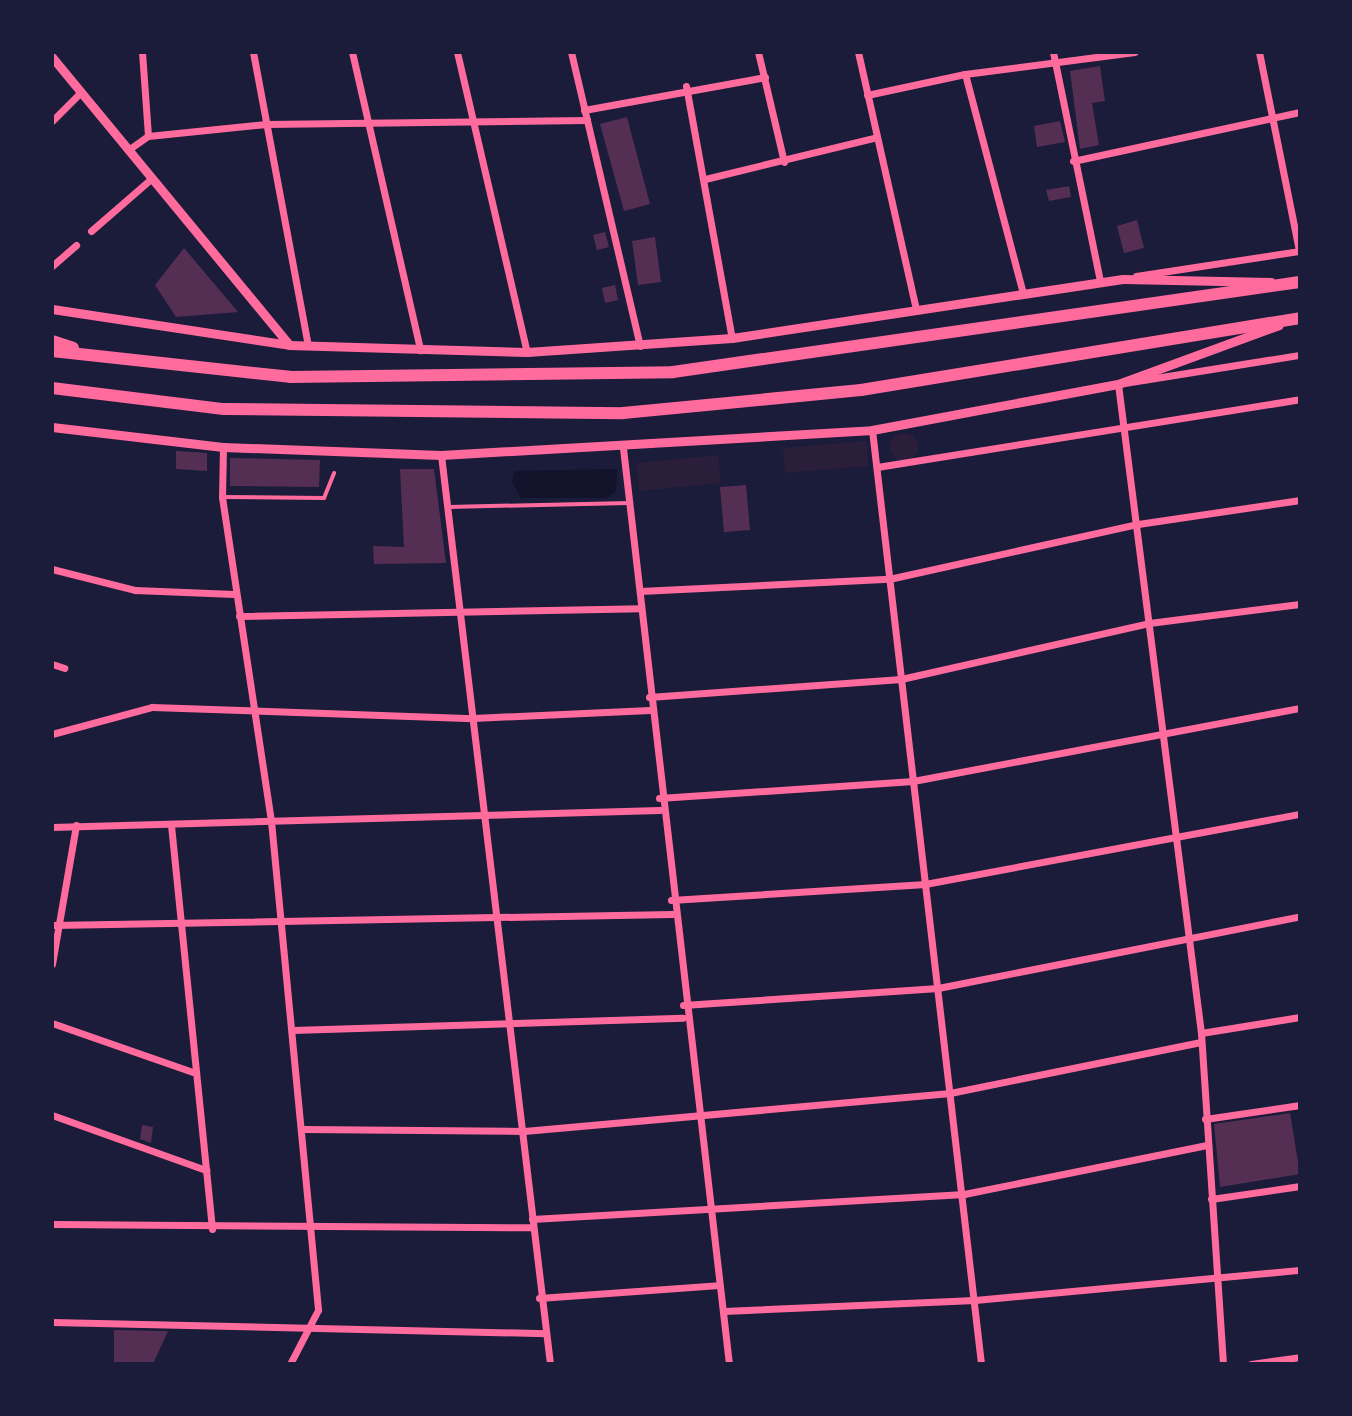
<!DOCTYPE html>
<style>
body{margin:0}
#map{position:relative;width:1352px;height:1416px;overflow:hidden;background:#1b1b3a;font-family:"Varela Round",sans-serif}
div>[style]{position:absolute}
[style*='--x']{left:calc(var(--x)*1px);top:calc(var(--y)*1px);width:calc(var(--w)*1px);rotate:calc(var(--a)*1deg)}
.green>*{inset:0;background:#2a1e3b}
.round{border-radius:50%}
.water>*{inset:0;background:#12122b}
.building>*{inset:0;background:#542f53}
.service>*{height:4px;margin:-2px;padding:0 2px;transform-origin:2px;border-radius:2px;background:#ff6b9d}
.minor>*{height:7px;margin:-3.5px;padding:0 3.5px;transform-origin:3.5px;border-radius:3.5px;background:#ff6b9d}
.tertiary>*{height:9px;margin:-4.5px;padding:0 4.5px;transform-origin:4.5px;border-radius:4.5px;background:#ff6b9d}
.trunk>*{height:12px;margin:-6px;padding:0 6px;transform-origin:6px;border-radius:6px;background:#ff6b9d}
span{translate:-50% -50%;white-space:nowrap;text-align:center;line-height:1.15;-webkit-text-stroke:8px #1b1b3a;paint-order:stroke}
.frame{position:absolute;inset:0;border:54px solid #1b1b3a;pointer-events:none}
</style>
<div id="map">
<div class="green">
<div class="round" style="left:890px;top:433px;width:28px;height:28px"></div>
<div style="clip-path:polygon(866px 441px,869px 466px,785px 473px,783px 448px)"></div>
<div style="clip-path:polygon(718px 455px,721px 483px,639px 491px,637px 463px)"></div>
</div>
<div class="water">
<div style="clip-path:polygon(617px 469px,616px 491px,606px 498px,521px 498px,512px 482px,514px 471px)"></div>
</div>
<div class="building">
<div style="clip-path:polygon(1100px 66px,1105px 101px,1092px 103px,1099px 145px,1080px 149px,1070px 71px)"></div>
<div style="clip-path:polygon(627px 117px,650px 204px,624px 211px,600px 124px)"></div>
<div style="clip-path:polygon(1060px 121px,1065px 142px,1037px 147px,1034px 126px)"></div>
<div style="clip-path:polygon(1069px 186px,1071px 197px,1049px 201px,1046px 190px)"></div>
<div style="clip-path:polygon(1137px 220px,1144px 248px,1124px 253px,1117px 226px)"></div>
<div style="clip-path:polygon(605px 232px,609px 247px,597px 250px,593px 235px)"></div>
<div style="clip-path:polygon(655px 237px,661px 282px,638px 285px,632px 241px)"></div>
<div style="clip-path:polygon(184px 248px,238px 312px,176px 317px,155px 285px)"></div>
<div style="clip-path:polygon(615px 285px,618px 300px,605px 303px,602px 288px)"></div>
<div style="clip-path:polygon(176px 451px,207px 453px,207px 471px,176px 469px)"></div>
<div style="clip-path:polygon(230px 458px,320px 460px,319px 487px,230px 486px)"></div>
<div style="clip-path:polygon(400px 469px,434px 469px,446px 563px,374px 564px,373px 546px,404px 547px)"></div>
<div style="clip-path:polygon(746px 485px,750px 530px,724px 532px,720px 487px)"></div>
<div style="clip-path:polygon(1290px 1113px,1300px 1174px,1220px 1187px,1214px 1124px)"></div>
<div style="clip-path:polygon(142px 1125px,153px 1127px,151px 1143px,140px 1139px)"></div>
<div style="clip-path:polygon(114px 1330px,162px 1331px,168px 1331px,153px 1364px,114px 1364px)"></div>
</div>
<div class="service">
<div style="--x:222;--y:497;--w:102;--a:0.6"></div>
<div style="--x:324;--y:498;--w:27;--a:-68"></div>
<div style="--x:448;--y:507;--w:181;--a:-1.3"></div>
</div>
<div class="minor">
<div style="--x:142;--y:52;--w:84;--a:85.9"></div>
<div style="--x:253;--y:52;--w:299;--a:79.4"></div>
<div style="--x:352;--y:52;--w:306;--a:77.1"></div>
<div style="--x:457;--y:52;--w:308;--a:76.9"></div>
<div style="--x:571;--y:52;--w:302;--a:76.8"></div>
<div style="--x:758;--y:52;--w:113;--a:76.7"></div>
<div style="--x:858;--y:52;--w:263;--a:77.3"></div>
<div style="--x:1053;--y:52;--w:234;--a:78.4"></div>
<div style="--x:1259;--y:52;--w:203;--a:78.6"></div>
<div style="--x:965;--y:74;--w:227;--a:75.2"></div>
<div style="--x:686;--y:86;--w:256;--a:79.7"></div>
<div style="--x:867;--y:95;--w:100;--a:-12.1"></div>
<div style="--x:965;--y:74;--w:171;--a:-7.4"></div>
<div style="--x:584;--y:110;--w:184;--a:-10.3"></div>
<div style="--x:52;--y:121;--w:41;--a:-45"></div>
<div style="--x:128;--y:150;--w:24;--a:-35"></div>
<div style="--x:148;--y:136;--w:119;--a:-5.8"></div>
<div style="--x:266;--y:124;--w:321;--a:-0.7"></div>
<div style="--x:1073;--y:161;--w:232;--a:-12.2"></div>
<div style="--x:705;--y:179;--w:177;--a:-13.7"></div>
<div style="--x:91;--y:231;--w:81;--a:-41"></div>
<div style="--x:52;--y:266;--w:32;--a:-41"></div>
<div style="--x:1136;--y:276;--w:166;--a:-8.7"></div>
<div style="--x:872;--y:430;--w:940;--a:83.34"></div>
<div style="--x:223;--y:447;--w:50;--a:91.1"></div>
<div style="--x:222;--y:497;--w:328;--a:81.4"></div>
<div style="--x:271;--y:821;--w:491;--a:84.5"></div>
<div style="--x:318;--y:1310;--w:61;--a:117.4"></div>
<div style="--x:623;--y:448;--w:922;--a:83.4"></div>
<div style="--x:441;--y:455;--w:916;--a:83.16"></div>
<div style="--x:877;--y:467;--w:428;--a:-9.1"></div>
<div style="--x:52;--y:569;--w:86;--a:14.2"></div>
<div style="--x:135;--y:590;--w:99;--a:2.3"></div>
<div style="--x:640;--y:591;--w:249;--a:-2.8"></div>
<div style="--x:889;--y:579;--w:255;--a:-12.5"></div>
<div style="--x:1138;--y:524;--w:164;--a:-8.4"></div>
<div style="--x:239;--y:616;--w:402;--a:-1.1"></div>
<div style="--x:52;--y:664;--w:13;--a:18"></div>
<div style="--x:649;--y:697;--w:253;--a:-4.1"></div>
<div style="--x:901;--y:679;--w:254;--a:-12.7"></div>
<div style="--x:1149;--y:623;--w:152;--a:-7.2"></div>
<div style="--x:52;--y:734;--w:104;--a:-15.1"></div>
<div style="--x:152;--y:707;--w:321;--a:2"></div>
<div style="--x:473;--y:718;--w:177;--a:-2.6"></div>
<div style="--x:659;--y:798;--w:255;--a:-3.8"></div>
<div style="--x:913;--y:781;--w:394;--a:-10.7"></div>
<div style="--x:171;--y:825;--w:406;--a:84.2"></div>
<div style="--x:52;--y:827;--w:608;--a:-1.6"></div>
<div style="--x:671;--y:900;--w:255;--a:-3.6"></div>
<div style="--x:925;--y:884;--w:381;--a:-10.6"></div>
<div style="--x:52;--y:925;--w:620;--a:-1.02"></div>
<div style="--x:52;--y:964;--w:141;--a:-80.2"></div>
<div style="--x:683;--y:1005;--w:256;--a:-3.8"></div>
<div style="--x:938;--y:988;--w:369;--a:-11.2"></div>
<div style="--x:52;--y:1023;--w:149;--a:19.2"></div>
<div style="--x:293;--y:1030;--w:390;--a:-1.8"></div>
<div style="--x:1201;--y:1033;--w:100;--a:-9.2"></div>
<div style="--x:52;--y:1115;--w:164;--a:19.7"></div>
<div style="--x:1205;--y:1119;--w:96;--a:-8.4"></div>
<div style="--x:302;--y:1129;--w:222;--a:0.5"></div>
<div style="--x:524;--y:1131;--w:428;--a:-5.1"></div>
<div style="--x:950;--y:1093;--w:256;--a:-11.5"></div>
<div style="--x:1211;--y:1199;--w:90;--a:-8.3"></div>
<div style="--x:532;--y:1219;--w:433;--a:-3.3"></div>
<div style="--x:964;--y:1194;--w:249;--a:-11.4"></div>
<div style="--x:52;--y:1224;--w:480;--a:0.4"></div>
<div style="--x:539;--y:1298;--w:180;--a:-4.1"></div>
<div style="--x:724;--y:1311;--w:251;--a:-2.5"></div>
<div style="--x:975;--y:1300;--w:326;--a:-5.3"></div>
<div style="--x:52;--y:1322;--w:494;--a:1.3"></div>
<div style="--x:1223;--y:1364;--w:332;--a:-93.8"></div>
<div style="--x:1201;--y:1033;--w:654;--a:-97.29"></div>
<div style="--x:1118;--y:384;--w:184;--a:-9.1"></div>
<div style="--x:1251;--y:1364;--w:49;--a:-8.1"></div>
</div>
<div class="tertiary">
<div style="--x:52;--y:57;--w:373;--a:50.5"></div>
<div style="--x:52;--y:309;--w:240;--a:8.6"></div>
<div style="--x:289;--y:345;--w:238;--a:1.7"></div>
<div style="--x:527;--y:352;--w:205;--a:-3.9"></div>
<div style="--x:732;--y:338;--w:395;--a:-8.6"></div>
<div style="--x:1123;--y:279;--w:148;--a:1.2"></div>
<div style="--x:52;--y:427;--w:172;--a:6.7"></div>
<div style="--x:223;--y:447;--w:218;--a:2.1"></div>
<div style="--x:441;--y:455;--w:432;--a:-3.3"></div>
<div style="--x:872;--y:430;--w:250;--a:-10.6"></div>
<div style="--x:1118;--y:384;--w:171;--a:-20.1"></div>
</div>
<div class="trunk">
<div style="--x:52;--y:341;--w:22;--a:18"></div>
<div style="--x:52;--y:351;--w:239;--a:6.2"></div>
<div style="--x:290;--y:377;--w:383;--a:-0.7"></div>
<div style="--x:673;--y:372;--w:633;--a:-8.17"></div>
<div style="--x:52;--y:388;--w:173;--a:7"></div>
<div style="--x:224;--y:409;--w:399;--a:0.6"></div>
<div style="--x:623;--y:413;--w:239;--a:-5.5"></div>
<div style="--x:861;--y:390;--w:445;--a:-9.3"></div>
</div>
<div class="frame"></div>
</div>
